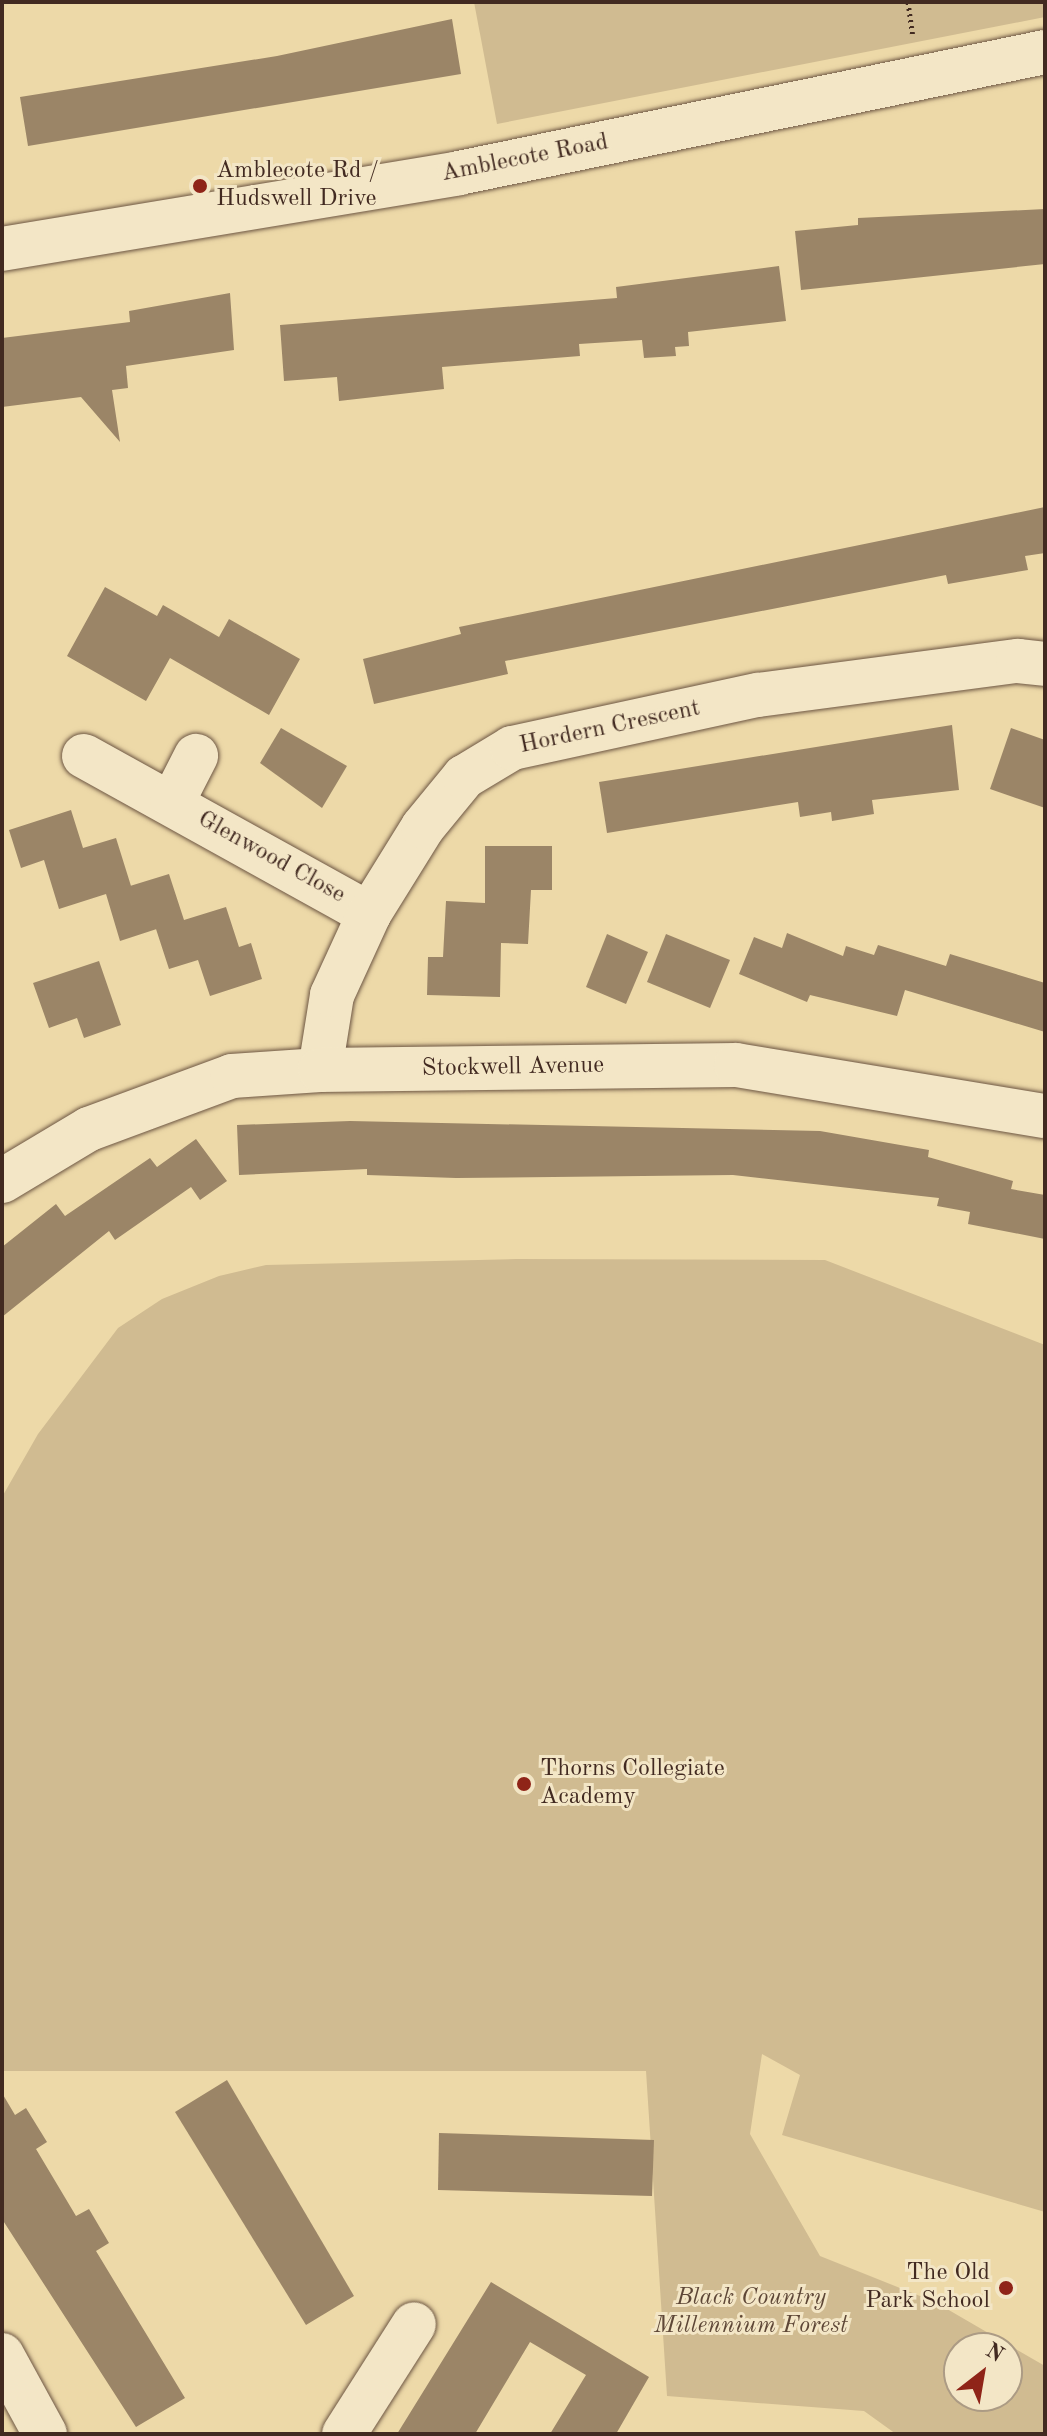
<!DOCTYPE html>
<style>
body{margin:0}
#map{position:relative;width:1047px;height:2436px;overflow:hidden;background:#edd9a8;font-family:"Old Standard TT",serif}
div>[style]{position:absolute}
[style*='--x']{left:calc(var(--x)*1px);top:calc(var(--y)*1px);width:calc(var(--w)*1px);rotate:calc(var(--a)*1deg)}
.green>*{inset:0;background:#d0bb91}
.building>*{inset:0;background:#9b8567}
.path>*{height:5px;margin-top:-2.5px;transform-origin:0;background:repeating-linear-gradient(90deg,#422a21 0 2px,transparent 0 6px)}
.roads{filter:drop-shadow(0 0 2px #6d5643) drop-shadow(0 0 2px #6d5643)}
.minor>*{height:44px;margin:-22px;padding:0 22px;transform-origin:22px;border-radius:22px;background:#f3e6c6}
.tertiary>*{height:44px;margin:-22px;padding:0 22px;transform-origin:22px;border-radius:22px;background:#f3e6c6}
.dots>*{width:22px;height:22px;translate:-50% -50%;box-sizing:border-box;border:4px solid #f3e6c6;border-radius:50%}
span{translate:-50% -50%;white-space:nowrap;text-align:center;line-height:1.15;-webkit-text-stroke:6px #f3e6c6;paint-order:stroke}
.street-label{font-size:24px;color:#422a21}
.poi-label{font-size:24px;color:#422a21}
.left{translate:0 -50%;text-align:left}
.right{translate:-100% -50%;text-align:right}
.park-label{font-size:24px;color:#5e4737;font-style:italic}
.frame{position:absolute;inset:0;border:4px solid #422a21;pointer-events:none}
.north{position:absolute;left:943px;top:2332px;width:80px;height:80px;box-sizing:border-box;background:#f3e6c6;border:2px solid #ac9b84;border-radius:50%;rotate:31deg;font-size:22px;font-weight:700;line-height:32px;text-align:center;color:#422a21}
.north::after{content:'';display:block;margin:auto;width:28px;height:36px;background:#8f2418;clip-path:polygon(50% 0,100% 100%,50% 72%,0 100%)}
</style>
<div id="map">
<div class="green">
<div style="clip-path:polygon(474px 2px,1045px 2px,1045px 17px,497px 124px)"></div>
<div style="clip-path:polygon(evenodd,516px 1259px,825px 1260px,1045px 1345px,1045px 2212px,782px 2135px,800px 2075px,762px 2054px,750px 2134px,820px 2256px,935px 2302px,1045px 2366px,1045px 2434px,896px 2434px,864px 2411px,667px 2396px,646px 2071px,2px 2071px,2px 1497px,38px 1434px,118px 1328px,162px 1299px,219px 1276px,266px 1265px,516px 1259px,959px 2348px,1007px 2348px,1007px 2396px,959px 2396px,959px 2348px)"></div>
</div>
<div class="building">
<div style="clip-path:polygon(452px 19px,461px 74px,28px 146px,20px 97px,277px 56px)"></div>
<div style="clip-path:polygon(1045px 209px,1045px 264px,801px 290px,795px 231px,858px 225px,858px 218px)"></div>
<div style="clip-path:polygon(779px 266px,786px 321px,688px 332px,689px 346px,675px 347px,676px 356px,644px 358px,642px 340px,579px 344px,580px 356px,442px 367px,444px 389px,339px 401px,337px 377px,284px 381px,280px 325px,617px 298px,616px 287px)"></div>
<div style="clip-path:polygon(230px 293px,234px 350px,126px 366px,128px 388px,112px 390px,120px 442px,81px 397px,2px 407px,2px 338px,130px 322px,129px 311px)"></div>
<div style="clip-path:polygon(1045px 507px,1045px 553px,1025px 556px,1028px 570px,948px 584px,946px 575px,505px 661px,508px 674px,374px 704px,363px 659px,461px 634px,459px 627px)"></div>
<div style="clip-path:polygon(105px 587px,157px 616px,163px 605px,219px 637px,229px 619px,300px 659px,269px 715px,170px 658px,146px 701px,67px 656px)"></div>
<div style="clip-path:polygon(952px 725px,959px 790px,872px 800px,874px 814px,832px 821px,831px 812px,800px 817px,798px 802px,607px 833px,599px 782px)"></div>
<div style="clip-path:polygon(281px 728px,347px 766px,322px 808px,260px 763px)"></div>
<div style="clip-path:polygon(1011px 728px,1045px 740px,1045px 808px,990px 789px)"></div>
<div style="clip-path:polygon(71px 810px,83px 848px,116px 838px,131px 886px,117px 890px,169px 874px,184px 920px,226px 907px,239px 947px,251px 943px,262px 979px,210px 996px,198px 960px,169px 969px,156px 929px,175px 923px,120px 941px,106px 894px,59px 909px,44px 860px,21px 868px,9px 830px)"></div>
<div style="clip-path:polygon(485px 846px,552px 846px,552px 890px,531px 890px,528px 944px,501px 943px,500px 997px,427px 995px,428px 957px,443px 957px,446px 901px,485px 903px)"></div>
<div style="clip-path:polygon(787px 933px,843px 956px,846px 946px,874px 955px,878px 945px,946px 966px,950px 954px,1045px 983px,1045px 1032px,905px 990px,897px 1016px,810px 995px,807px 1002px,739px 974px,754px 937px,782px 948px)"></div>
<div style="clip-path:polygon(607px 934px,648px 952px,626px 1004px,586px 987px)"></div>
<div style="clip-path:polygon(666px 934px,730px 960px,710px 1008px,647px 982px)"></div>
<div style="clip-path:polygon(99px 961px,121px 1025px,84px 1038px,77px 1018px,49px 1028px,33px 983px)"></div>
<div style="clip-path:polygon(350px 1121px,820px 1131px,929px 1150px,928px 1157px,1013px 1181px,1011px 1189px,1045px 1195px,1045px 1239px,968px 1224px,970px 1212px,937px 1206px,939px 1198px,733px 1175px,456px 1178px,367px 1175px,367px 1169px,239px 1175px,237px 1125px)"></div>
<div style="clip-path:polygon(196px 1139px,227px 1181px,200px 1200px,191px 1187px,115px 1240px,109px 1231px,2px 1317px,2px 1247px,56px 1204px,65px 1216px,150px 1158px,157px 1167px)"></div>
<div style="clip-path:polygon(227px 2080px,354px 2296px,306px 2325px,175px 2112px)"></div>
<div style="clip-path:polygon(2px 2093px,15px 2115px,26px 2108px,47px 2142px,36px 2149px,76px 2216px,89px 2209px,109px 2243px,96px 2251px,185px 2398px,136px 2427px,2px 2219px)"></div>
<div style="clip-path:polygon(439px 2133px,654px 2140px,652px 2196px,438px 2190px)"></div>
<div style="clip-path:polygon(491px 2282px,649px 2377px,616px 2434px,550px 2434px,586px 2375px,530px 2342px,475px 2434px,397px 2434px)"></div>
</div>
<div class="path">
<div style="--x:908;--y:2;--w:35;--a:82"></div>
</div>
<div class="roads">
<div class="minor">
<div style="--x:84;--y:756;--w:326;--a:29"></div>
<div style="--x:172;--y:803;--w:53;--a:-62.9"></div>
<div style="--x:320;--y:1070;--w:76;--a:-80.9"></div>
<div style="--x:332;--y:995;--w:89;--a:-65.4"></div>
<div style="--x:369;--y:914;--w:102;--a:-58.2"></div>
<div style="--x:423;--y:827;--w:65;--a:-50.6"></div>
<div style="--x:464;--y:777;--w:56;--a:-31.1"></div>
<div style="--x:512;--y:748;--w:252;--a:-12.2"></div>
<div style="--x:758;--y:695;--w:262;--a:-7.5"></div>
<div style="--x:1018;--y:661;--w:27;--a:6"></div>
<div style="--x:2;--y:1181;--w:101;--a:-30.9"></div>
<div style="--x:89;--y:1129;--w:153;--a:-20.3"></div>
<div style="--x:232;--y:1076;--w:88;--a:-3.9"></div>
<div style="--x:320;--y:1070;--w:416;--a:-0.7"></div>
<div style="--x:736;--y:1065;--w:313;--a:9.4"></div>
<div style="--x:2;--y:2355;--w:90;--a:61.4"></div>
<div style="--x:344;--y:2434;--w:130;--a:-57.5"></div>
</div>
<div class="tertiary">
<div style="--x:2;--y:249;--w:463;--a:-9.4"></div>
<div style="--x:459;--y:173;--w:598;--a:-11.67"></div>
</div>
</div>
<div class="dots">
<div style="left:200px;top:186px;background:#8f2418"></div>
<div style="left:524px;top:1784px;background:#8f2418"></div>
<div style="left:1006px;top:2288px;background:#8f2418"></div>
</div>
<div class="street-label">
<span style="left:525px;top:159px;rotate:-11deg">Amblecote Road</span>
<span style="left:610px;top:728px;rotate:-12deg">Hordern Crescent</span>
<span style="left:271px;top:858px;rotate:29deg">Glenwood Close</span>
<span style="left:513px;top:1068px;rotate:-1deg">Stockwell Avenue</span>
</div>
<div class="poi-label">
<span class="left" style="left:216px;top:186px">Amblecote Rd /<br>Hudswell Drive</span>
<span class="left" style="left:540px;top:1784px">Thorns Collegiate<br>Academy</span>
<span class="right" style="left:990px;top:2288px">The Old<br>Park School</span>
</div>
<div class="park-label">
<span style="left:751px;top:2313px">Black Country<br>Millennium Forest</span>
</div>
<div class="frame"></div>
<div class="north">N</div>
</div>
